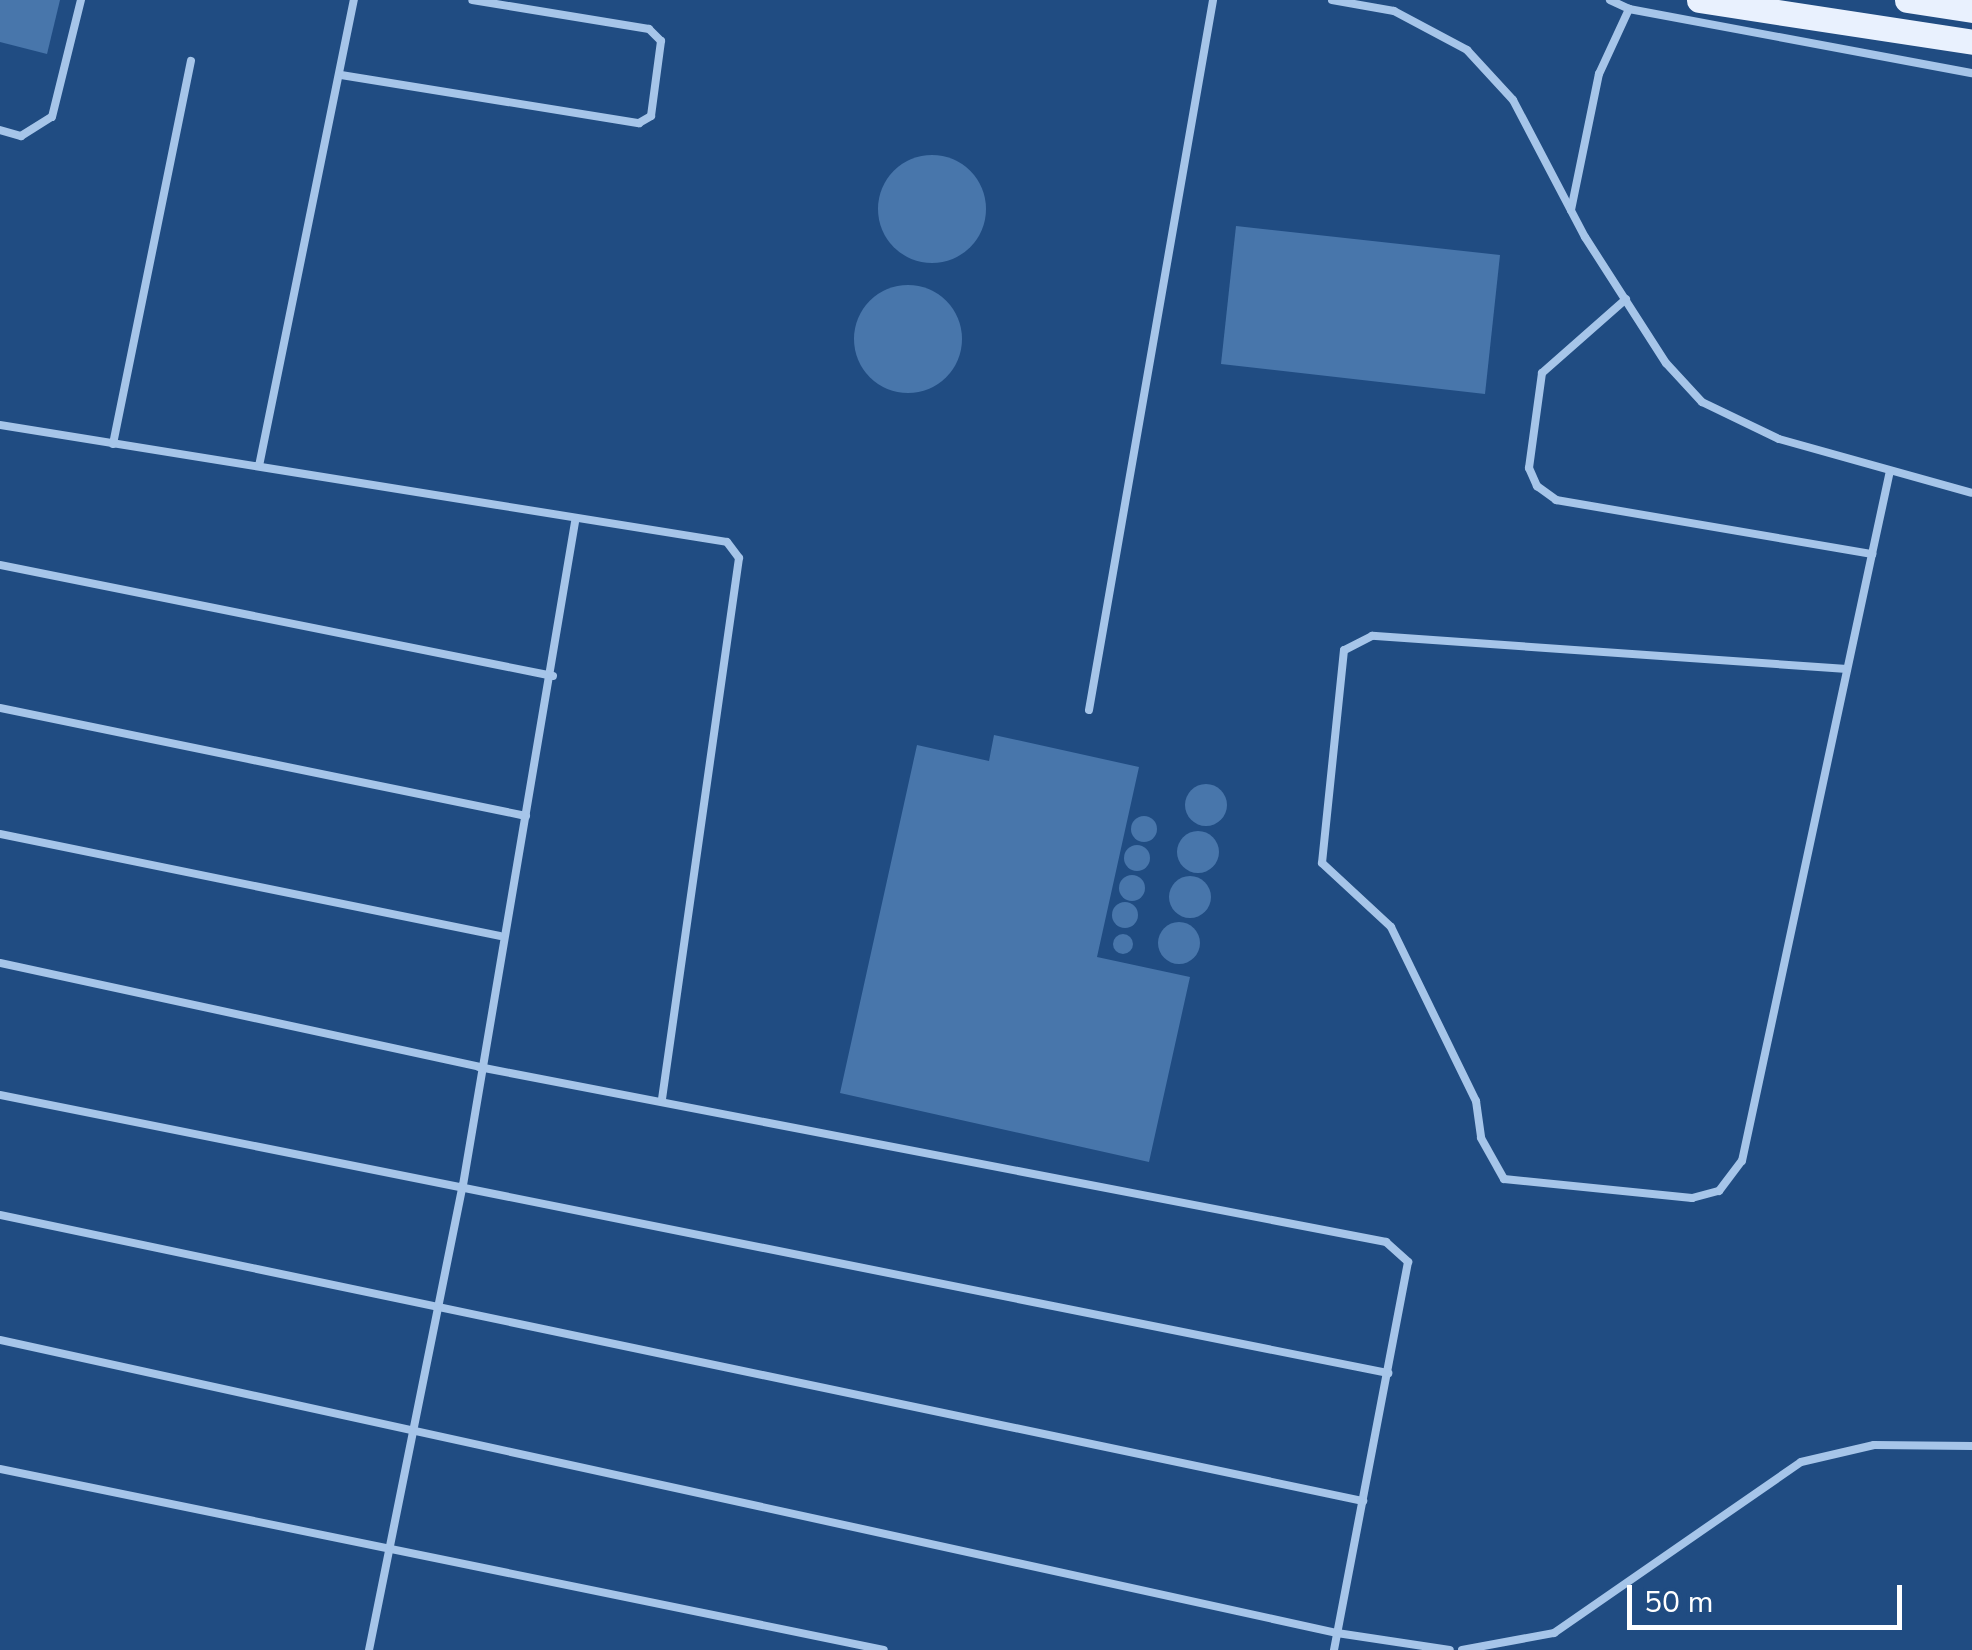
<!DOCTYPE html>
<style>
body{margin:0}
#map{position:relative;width:1972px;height:1650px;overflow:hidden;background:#204c82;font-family:"Nunito Sans",sans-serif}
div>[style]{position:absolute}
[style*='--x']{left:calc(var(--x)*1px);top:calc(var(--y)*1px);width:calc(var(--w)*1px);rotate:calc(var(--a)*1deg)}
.building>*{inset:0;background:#4876ab}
.round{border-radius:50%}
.lane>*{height:8px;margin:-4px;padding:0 4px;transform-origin:4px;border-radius:4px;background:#a6c5e9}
.primary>*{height:25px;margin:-12.5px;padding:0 12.5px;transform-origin:12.5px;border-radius:12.5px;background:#e9f1fe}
span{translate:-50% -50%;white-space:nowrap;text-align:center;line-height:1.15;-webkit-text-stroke:8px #204c82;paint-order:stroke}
.scale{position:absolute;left:1627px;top:1585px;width:275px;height:45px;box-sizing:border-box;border:5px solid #fff;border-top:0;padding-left:12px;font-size:30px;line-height:35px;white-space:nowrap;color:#fff;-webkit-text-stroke:8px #204c82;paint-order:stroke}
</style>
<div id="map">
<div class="building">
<div style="clip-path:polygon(0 0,60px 0,47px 54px,0 42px)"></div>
<div class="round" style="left:878px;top:155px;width:108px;height:108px"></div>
<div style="clip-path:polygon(1236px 226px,1500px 255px,1485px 394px,1221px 364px)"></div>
<div class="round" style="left:854px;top:285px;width:108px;height:108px"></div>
<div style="clip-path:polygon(994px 735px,1139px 767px,1097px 957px,1190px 977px,1149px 1162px,840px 1093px,917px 745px,989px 761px)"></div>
<div class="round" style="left:1185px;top:784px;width:42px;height:42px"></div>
<div class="round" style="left:1131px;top:816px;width:26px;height:26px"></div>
<div class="round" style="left:1177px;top:831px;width:42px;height:42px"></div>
<div class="round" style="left:1124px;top:845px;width:26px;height:26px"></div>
<div class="round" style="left:1119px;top:875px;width:26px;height:26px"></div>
<div class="round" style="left:1169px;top:876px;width:42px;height:42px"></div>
<div class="round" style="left:1112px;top:902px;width:26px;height:26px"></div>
<div class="round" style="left:1158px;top:922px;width:42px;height:42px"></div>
<div class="round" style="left:1113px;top:934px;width:20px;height:20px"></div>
</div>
<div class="lane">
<div style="--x:1332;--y:0;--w:63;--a:10.1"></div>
<div style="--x:1394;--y:11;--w:83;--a:28.1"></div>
<div style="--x:1467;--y:50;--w:68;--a:47.4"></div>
<div style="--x:1513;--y:100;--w:155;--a:62.3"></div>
<div style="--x:1585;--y:237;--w:150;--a:57.3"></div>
<div style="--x:1666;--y:363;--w:53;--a:47.3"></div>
<div style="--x:1702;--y:402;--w:85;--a:25.7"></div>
<div style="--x:1779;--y:439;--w:200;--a:15.6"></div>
<div style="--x:1610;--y:0;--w:21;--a:25"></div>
<div style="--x:341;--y:75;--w:302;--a:9.2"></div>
<div style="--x:639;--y:123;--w:14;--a:-30"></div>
<div style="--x:651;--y:116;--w:76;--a:-82.4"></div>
<div style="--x:661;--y:41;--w:17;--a:-135"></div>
<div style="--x:649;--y:29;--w:179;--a:-170.7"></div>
<div style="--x:0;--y:130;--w:22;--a:16"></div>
<div style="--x:21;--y:136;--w:36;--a:-32"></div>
<div style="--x:52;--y:117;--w:121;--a:-76.1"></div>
<div style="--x:1571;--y:210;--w:139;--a:-78.4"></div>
<div style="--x:1599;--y:74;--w:72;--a:-65.2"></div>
<div style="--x:1629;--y:9;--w:349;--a:10.6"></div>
<div style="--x:1626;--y:299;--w:112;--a:138.6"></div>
<div style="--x:1542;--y:373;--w:96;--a:97.8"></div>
<div style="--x:1529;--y:468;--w:20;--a:66"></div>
<div style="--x:1537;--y:486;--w:24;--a:36"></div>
<div style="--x:1556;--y:500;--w:321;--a:9.7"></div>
<div style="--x:0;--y:425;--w:736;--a:9.14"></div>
<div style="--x:727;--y:542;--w:20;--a:53"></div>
<div style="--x:739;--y:558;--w:546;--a:98.1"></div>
<div style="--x:113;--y:444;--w:391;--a:-78.5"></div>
<div style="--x:259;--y:466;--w:476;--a:-78.5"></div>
<div style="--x:0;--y:565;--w:564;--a:11.35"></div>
<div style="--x:1847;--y:669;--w:476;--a:-176"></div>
<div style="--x:1372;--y:636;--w:31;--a:153"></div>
<div style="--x:1344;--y:650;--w:214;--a:95.9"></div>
<div style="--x:1322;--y:863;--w:94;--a:42.8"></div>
<div style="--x:1391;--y:927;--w:194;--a:64"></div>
<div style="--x:1476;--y:1101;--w:37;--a:82"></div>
<div style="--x:1481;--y:1138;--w:47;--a:60.7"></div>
<div style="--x:1504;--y:1179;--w:189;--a:5.8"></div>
<div style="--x:1692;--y:1198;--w:28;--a:-15"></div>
<div style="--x:1719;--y:1191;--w:38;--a:-53"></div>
<div style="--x:1742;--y:1161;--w:621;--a:-77.91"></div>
<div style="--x:1872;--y:554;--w:85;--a:-77.8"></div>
<div style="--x:0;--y:708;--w:537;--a:11.6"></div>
<div style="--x:1089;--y:710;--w:721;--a:-80.09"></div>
<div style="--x:0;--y:834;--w:510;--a:11.53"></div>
<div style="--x:0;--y:963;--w:490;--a:12.2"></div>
<div style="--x:479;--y:1067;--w:924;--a:10.92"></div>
<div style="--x:1386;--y:1242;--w:30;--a:42"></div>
<div style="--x:1408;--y:1262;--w:395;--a:100.8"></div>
<div style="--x:0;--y:1095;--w:1416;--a:11.33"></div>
<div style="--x:0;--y:1215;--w:1393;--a:11.85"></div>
<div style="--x:0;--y:1340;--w:1369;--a:12.36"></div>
<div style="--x:1337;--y:1633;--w:114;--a:8.6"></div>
<div style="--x:0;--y:1469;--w:902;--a:11.57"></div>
<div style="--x:369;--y:1650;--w:474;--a:-78.6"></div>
<div style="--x:463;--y:1185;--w:672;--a:-80.41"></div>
<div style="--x:1462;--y:1650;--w:94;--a:-10.5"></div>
<div style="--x:1554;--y:1633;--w:300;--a:-34.7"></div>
<div style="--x:1801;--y:1462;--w:75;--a:-13.1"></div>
<div style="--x:1874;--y:1445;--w:98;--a:0.6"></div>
</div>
<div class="primary">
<div style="--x:1699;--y:0;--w:276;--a:8.7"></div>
<div style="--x:1907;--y:0;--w:66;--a:8.7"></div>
</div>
<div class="scale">50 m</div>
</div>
